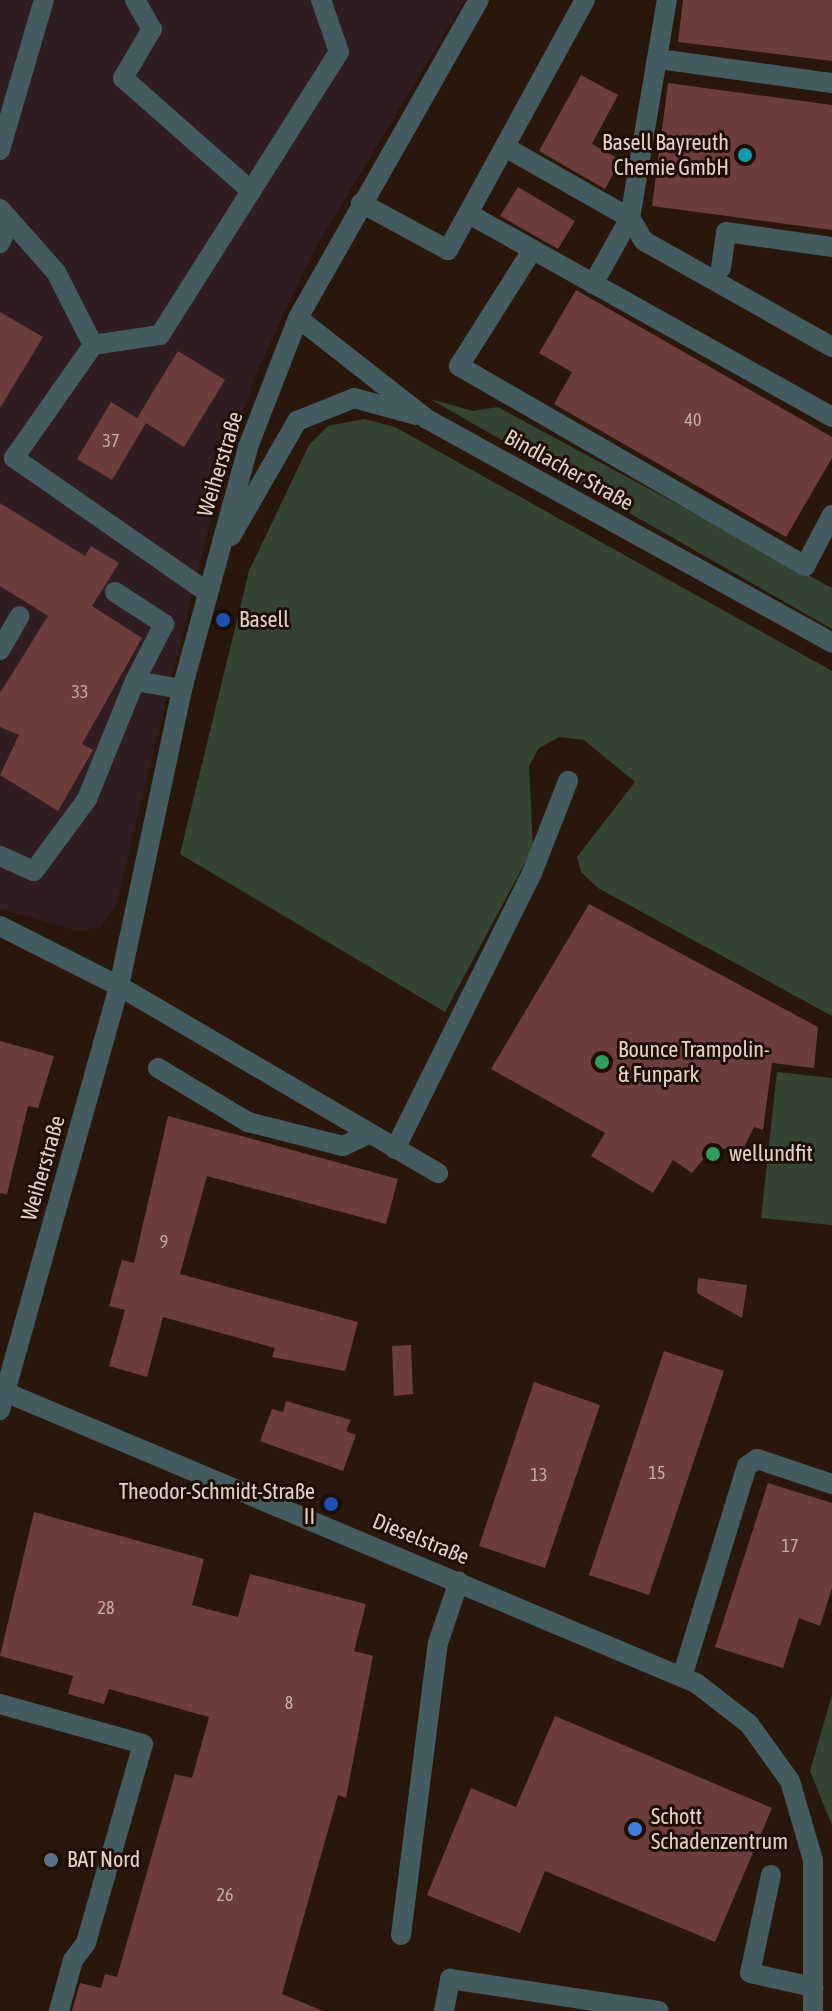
<!DOCTYPE html>
<meta charset="utf-8">
<style>
body{margin:0}
#map{position:relative;width:832px;height:2011px;overflow:hidden;background:#2a170b;font-family:"Asap Condensed",sans-serif}
div>[style]{position:absolute}
[style*='--x']{left:calc(var(--x)*1px);top:calc(var(--y)*1px);width:calc(var(--w)*1px);rotate:calc(var(--a)*1deg)}
.commercial>*{inset:0;background:#301d22}
.green>*{inset:0;background:#334530}
.building>*{inset:0;background:#6c3d3a}
.minor>*{height:20px;margin:-10px;padding:0 10px;transform-origin:10px;border-radius:10px;background:#435b61}
.dots>*{width:22px;height:22px;translate:-50% -50%;box-sizing:border-box;border:4px solid #200e03;border-radius:50%}
span{translate:-50% -50%;white-space:nowrap;text-align:center;line-height:1.15;-webkit-text-stroke:6px #200e03;paint-order:stroke}
.number-label{font-size:18px;color:#c3ada6}
.number-label span{-webkit-text-stroke-width:0}
.poi-label{font-size:22px;color:#e0d2ca}
.right{translate:-100% -50%;text-align:right}
.left{translate:0 -50%;text-align:left}
.street-label{font-size:22px;color:#e0d2ca}
</style>
<div id="map">
<div class="commercial">
<div style="clip-path:polygon(0 0,465px 0,312px 254px,255px 376px,210px 522px,115px 907px,100px 927px,79px 931px,0 909px)"></div>
</div>
<div class="green">
<div style="clip-path:polygon(430px 399px,473px 411px,498px 407px,832px 588px,832px 629px)"></div>
<div style="clip-path:polygon(364px 419px,395px 427px,832px 671px,832px 1016px,598px 888px,581px 872px,577px 857px,635px 782px,584px 740px,559px 737px,539px 748px,529px 766px,533px 848px,445px 1012px,180px 854px,249px 571px,309px 445px,328px 426px)"></div>
<div style="clip-path:polygon(777px 1072px,832px 1078px,832px 1225px,761px 1218px)"></div>
<div style="clip-path:polygon(832px 1695px,832px 1825px,810px 1771px)"></div>
</div>
<div class="building">
<div style="clip-path:polygon(683px 0,832px 0,832px 61px,678px 42px)"></div>
<div style="clip-path:polygon(581px 75px,618px 95px,592px 144px,621px 160px,605px 189px,539px 151px)"></div>
<div style="clip-path:polygon(668px 83px,832px 105px,832px 230px,652px 206px)"></div>
<div style="clip-path:polygon(518px 187px,575px 221px,558px 249px,500px 216px)"></div>
<div style="clip-path:polygon(576px 290px,832px 437px,832px 458px,786px 537px,554px 404px,572px 372px,539px 353px)"></div>
<div style="clip-path:polygon(0 312px,43px 337px,0 408px)"></div>
<div style="clip-path:polygon(178px 351px,225px 380px,184px 447px,146px 423px,112px 480px,77px 459px,111px 402px,137px 418px)"></div>
<div style="clip-path:polygon(0 503px,85px 556px,91px 546px,119px 563px,92px 606px,142px 638px,82px 744px,93px 750px,58px 811px,0 775px,19px 735px,0 727px,0 693px,48px 616px,0 586px)"></div>
<div style="clip-path:polygon(589px 904px,818px 1027px,814px 1068px,772px 1063px,763px 1130px,754px 1127px,744px 1147px,711px 1150px,692px 1173px,673px 1160px,653px 1193px,591px 1156px,605px 1133px,491px 1069px)"></div>
<div style="clip-path:polygon(0 1041px,54px 1056px,38px 1108px,28px 1106px,7px 1194px,0 1193px)"></div>
<div style="clip-path:polygon(168px 1116px,398px 1179px,386px 1224px,207px 1176px,180px 1274px,358px 1322px,345px 1371px,272px 1357px,275px 1348px,163px 1317px,147px 1377px,109px 1366px,125px 1310px,109px 1306px,122px 1260px,134px 1263px)"></div>
<div style="clip-path:polygon(698px 1278px,747px 1285px,742px 1318px,697px 1293px)"></div>
<div style="clip-path:polygon(411px 1345px,413px 1394px,394px 1396px,392px 1346px)"></div>
<div style="clip-path:polygon(664px 1351px,724px 1371px,649px 1595px,589px 1575px)"></div>
<div style="clip-path:polygon(534px 1382px,600px 1405px,545px 1568px,479px 1546px)"></div>
<div style="clip-path:polygon(286px 1401px,351px 1420px,346px 1431px,356px 1435px,343px 1471px,260px 1441px,272px 1409px,283px 1412px)"></div>
<div style="clip-path:polygon(768px 1483px,832px 1503px,832px 1588px,820px 1626px,799px 1618px,783px 1668px,715px 1647px)"></div>
<div style="clip-path:polygon(34px 1512px,204px 1559px,192px 1605px,238px 1617px,250px 1574px,366px 1604px,354px 1651px,373px 1656px,346px 1798px,338px 1795px,282px 1994px,323px 2011px,72px 2011px,80px 1983px,101px 1988px,105px 1974px,117px 1977px,175px 1774px,192px 1778px,209px 1717px,109px 1689px,104px 1704px,68px 1694px,73px 1676px,0 1656px)"></div>
<div style="clip-path:polygon(555px 1716px,772px 1808px,715px 1942px,545px 1871px,520px 1933px,427px 1895px,471px 1788px,516px 1807px)"></div>
</div>
<div class="minor">
<div style="--x:135;--y:0;--w:34;--a:60"></div>
<div style="--x:152;--y:29;--w:57;--a:120.6"></div>
<div style="--x:123;--y:78;--w:171;--a:41.4"></div>
<div style="--x:659;--y:59;--w:175;--a:7.9"></div>
<div style="--x:505;--y:147;--w:144;--a:29.6"></div>
<div style="--x:630;--y:218;--w:27;--a:59"></div>
<div style="--x:644;--y:241;--w:216;--a:29.4"></div>
<div style="--x:0;--y:150;--w:156;--a:-73.7"></div>
<div style="--x:361;--y:203;--w:99;--a:28.4"></div>
<div style="--x:448;--y:250;--w:285;--a:-61.3"></div>
<div style="--x:0;--y:209;--w:84;--a:48.4"></div>
<div style="--x:56;--y:272;--w:82;--a:63.1"></div>
<div style="--x:469;--y:214;--w:416;--a:29.2"></div>
<div style="--x:0;--y:243;--w:23;--a:-65"></div>
<div style="--x:531;--y:252;--w:135;--a:122.3"></div>
<div style="--x:459;--y:366;--w:400;--a:30"></div>
<div style="--x:805;--y:566;--w:58;--a:-62.1"></div>
<div style="--x:721;--y:268;--w:36;--a:-82"></div>
<div style="--x:726;--y:232;--w:107;--a:8.1"></div>
<div style="--x:593;--y:284;--w:76;--a:-60.7"></div>
<div style="--x:630;--y:218;--w:221;--a:-80.4"></div>
<div style="--x:298;--y:318;--w:164;--a:38.1"></div>
<div style="--x:427;--y:419;--w:463;--a:28.9"></div>
<div style="--x:231;--y:536;--w:133;--a:-60.1"></div>
<div style="--x:297;--y:421;--w:61;--a:-22"></div>
<div style="--x:354;--y:398;--w:64;--a:15.3"></div>
<div style="--x:115;--y:592;--w:59;--a:33.1"></div>
<div style="--x:164;--y:624;--w:64;--a:117"></div>
<div style="--x:207;--y:592;--w:235;--a:-145.2"></div>
<div style="--x:14;--y:458;--w:138;--a:-55"></div>
<div style="--x:93;--y:345;--w:68;--a:-8.5"></div>
<div style="--x:160;--y:335;--w:335;--a:-57.7"></div>
<div style="--x:339;--y:52;--w:55;--a:-109.1"></div>
<div style="--x:0;--y:650;--w:39;--a:-60"></div>
<div style="--x:0;--y:856;--w:37;--a:24"></div>
<div style="--x:34;--y:871;--w:89;--a:-53.6"></div>
<div style="--x:87;--y:799;--w:127;--a:-67.9"></div>
<div style="--x:135;--y:681;--w:48;--a:9.7"></div>
<div style="--x:0;--y:926;--w:133;--a:26.8"></div>
<div style="--x:119;--y:986;--w:370;--a:30.4"></div>
<div style="--x:158;--y:1068;--w:105;--a:31"></div>
<div style="--x:248;--y:1122;--w:98;--a:14.2"></div>
<div style="--x:343;--y:1146;--w:29;--a:-25"></div>
<div style="--x:395;--y:1149;--w:308;--a:-63.6"></div>
<div style="--x:532;--y:873;--w:99;--a:-68.6"></div>
<div style="--x:0;--y:1390;--w:755;--a:22.83"></div>
<div style="--x:696;--y:1683;--w:67;--a:37.7"></div>
<div style="--x:749;--y:1724;--w:70;--a:54.3"></div>
<div style="--x:790;--y:1781;--w:82;--a:73.8"></div>
<div style="--x:813;--y:1860;--w:151;--a:90"></div>
<div style="--x:0;--y:1410;--w:440;--a:-74.3"></div>
<div style="--x:119;--y:986;--w:304;--a:-78"></div>
<div style="--x:182;--y:689;--w:251;--a:-74.7"></div>
<div style="--x:248;--y:447;--w:138;--a:-68.8"></div>
<div style="--x:298;--y:318;--w:366;--a:-60.4"></div>
<div style="--x:682;--y:1677;--w:221;--a:-72.9"></div>
<div style="--x:747;--y:1466;--w:12;--a:-35"></div>
<div style="--x:757;--y:1459;--w:79;--a:18.4"></div>
<div style="--x:0;--y:1704;--w:148;--a:15.6"></div>
<div style="--x:143;--y:1744;--w:207;--a:106"></div>
<div style="--x:86;--y:1943;--w:21;--a:127"></div>
<div style="--x:73;--y:1960;--w:53;--a:105.4"></div>
<div style="--x:771;--y:1875;--w:100;--a:102.1"></div>
<div style="--x:750;--y:1973;--w:65;--a:12.5"></div>
<div style="--x:401;--y:1935;--w:294;--a:-82.8"></div>
<div style="--x:438;--y:1643;--w:65;--a:-71.3"></div>
<div style="--x:444;--y:2011;--w:33;--a:-79"></div>
<div style="--x:450;--y:1979;--w:211;--a:8.7"></div>
</div>
<div class="dots">
<div style="left:745px;top:155px;background:#0f9aa8"></div>
<div style="left:223px;top:620px;background:#1a4fb4"></div>
<div style="left:602px;top:1062px;background:#2e9e5b"></div>
<div style="left:713px;top:1154px;background:#2e9e5b"></div>
<div style="left:331px;top:1504px;background:#1a4fb4"></div>
<div style="left:635px;top:1829px;background:#3f7fe0"></div>
<div style="left:51px;top:1860px;background:#5c6f8a"></div>
</div>
<div class="number-label">
<span style="left:693px;top:420px">40</span>
<span style="left:111px;top:441px">37</span>
<span style="left:80px;top:692px">33</span>
<span style="left:164px;top:1242px">9</span>
<span style="left:657px;top:1473px">15</span>
<span style="left:539px;top:1475px">13</span>
<span style="left:790px;top:1546px">17</span>
<span style="left:106px;top:1608px">28</span>
<span style="left:289px;top:1703px">8</span>
<span style="left:225px;top:1895px">26</span>
</div>
<div class="poi-label">
<span class="right" style="left:729px;top:155px">Basell Bayreuth<br>Chemie GmbH</span>
<span class="left" style="left:239px;top:620px">Basell</span>
<span class="left" style="left:618px;top:1062px">Bounce Trampolin-<br>&amp; Funpark</span>
<span class="left" style="left:729px;top:1154px">wellundfit</span>
<span class="right" style="left:315px;top:1504px">Theodor-Schmidt-Straße<br>II</span>
<span class="left" style="left:651px;top:1829px">Schott<br>Schadenzentrum</span>
<span class="left" style="left:67px;top:1860px">BAT Nord</span>
</div>
<div class="street-label">
<span style="left:220px;top:464px;rotate:-73deg">Weiherstraße</span>
<span style="left:569px;top:470px;rotate:29deg">Bindlacher Straße</span>
<span style="left:43px;top:1168px;rotate:-74deg">Weiherstraße</span>
<span style="left:421px;top:1539px;rotate:22deg">Dieselstraße</span>
</div>
</div>
